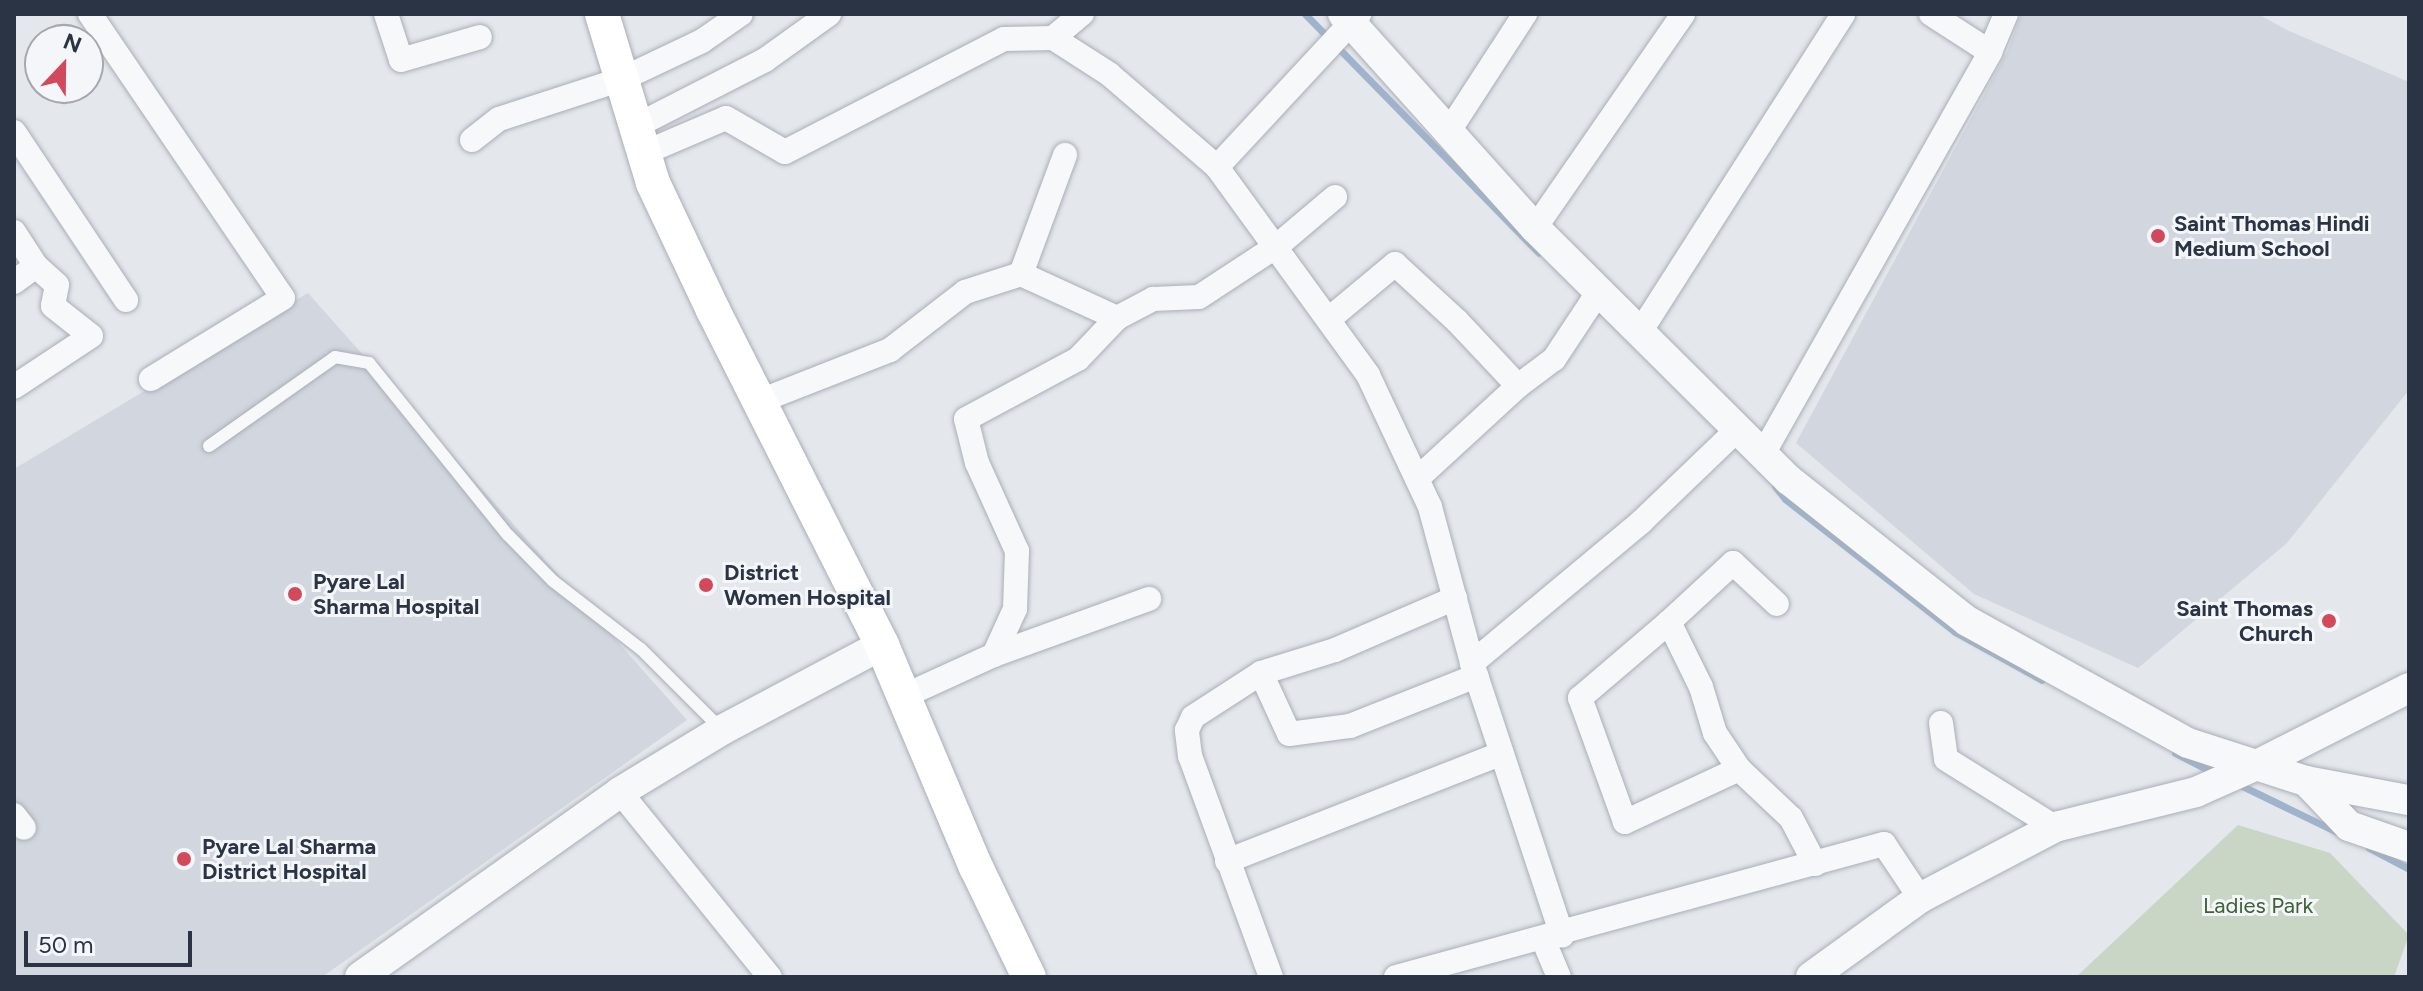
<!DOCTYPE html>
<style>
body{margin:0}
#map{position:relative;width:2423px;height:991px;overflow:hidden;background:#e4e7ec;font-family:Figtree,sans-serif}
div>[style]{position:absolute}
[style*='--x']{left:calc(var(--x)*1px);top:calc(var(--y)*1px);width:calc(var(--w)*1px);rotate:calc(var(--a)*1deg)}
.built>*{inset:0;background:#d2d6de}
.green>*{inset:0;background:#c9d6c5}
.stream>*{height:7px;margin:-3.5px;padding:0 3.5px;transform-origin:3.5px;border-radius:3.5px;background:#9fb4cc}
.roads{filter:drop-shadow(0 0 2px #a9aeb7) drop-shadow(0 0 2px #a9aeb7)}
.service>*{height:12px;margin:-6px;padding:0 6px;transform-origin:6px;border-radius:6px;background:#f7f8fa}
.minor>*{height:24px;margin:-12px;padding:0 12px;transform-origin:12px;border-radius:12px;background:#f7f8fa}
.tertiary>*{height:30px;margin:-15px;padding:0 15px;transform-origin:15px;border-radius:15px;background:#f7f8fa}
.secondary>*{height:34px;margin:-17px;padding:0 17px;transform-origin:17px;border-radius:17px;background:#fff}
.dots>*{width:22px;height:22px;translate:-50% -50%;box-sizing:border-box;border:4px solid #f4f6f9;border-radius:50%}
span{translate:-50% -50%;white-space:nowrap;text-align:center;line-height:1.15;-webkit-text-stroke:6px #f4f6f9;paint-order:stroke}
.poi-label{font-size:22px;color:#2b3445;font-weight:700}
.left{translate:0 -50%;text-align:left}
.right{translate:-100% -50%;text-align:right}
.park-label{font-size:22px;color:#3f6138}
.frame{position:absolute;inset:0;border:16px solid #2b3445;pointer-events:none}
.north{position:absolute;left:24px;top:24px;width:80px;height:80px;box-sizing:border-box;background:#f4f6f9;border:2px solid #a4a8b1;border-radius:50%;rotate:22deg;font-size:22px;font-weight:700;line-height:32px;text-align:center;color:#2b3445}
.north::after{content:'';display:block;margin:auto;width:28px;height:36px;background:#d1495b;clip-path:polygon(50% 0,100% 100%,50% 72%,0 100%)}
.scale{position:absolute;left:24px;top:931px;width:168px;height:36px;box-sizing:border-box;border:4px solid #2b3445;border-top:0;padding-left:10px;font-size:24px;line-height:28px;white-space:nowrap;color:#2b3445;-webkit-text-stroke:6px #f4f6f9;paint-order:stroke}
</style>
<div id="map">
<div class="built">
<div style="clip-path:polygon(2021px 14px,2258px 14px,2289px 31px,2409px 82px,2409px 390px,2287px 543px,2138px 668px,1974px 594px,1796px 443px,2008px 50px)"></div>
<div style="clip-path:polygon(308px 293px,687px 720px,322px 977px,14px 977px,14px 469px)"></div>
</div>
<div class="green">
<div style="clip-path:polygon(2238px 825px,2330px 853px,2409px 935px,2394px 977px,2076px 977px)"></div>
</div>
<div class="stream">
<div style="--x:1305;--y:14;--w:334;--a:45.6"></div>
<div style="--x:1775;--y:486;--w:16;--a:52"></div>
<div style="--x:1785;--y:499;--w:216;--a:38"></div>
<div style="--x:1955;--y:632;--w:99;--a:28.9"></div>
<div style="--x:2175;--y:753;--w:44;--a:27.1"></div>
<div style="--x:2236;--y:783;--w:112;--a:25.9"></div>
<div style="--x:2369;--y:848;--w:45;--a:27.7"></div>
</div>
<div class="roads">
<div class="service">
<div style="--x:209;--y:446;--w:154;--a:-35.2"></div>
<div style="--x:335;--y:357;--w:35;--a:10"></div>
<div style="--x:369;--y:363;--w:221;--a:51.1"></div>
<div style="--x:508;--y:535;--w:64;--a:45.6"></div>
<div style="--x:553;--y:581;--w:111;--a:37.7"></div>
<div style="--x:641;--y:649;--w:115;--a:45"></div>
</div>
<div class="minor">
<div style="--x:90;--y:14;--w:343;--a:55.8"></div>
<div style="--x:283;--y:298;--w:155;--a:148.5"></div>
<div style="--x:386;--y:14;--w:48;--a:71.9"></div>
<div style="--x:401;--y:60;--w:82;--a:-16.2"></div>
<div style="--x:1931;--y:14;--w:70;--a:32.8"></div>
<div style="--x:1053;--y:38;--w:38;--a:-40"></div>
<div style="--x:636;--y:126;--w:145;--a:-27.1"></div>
<div style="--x:765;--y:60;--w:79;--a:-35.7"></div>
<div style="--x:1449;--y:131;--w:140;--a:-57"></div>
<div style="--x:14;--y:132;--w:202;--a:56.3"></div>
<div style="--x:472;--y:140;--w:34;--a:-38"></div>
<div style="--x:499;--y:119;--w:129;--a:-18"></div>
<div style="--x:622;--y:79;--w:89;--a:-25.4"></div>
<div style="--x:702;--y:41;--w:47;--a:-34.7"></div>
<div style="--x:644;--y:153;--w:89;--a:-23.1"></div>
<div style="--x:726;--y:118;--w:68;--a:30"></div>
<div style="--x:785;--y:152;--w:246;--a:-27.3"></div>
<div style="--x:1004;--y:39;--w:49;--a:-1.2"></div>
<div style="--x:1053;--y:38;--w:67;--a:32.7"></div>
<div style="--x:1109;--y:74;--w:143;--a:40.7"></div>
<div style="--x:1217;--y:167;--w:209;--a:-47.1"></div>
<div style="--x:1217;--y:167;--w:257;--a:54"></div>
<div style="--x:1368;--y:375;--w:146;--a:64.8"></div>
<div style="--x:1430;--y:507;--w:162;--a:74.9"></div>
<div style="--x:1472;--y:663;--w:287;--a:71.7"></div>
<div style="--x:1535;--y:228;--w:260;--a:-55.3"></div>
<div style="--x:14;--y:232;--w:40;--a:57.1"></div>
<div style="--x:36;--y:266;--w:28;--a:42"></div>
<div style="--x:57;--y:285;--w:21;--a:101"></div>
<div style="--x:53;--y:306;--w:48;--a:38.3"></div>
<div style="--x:91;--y:336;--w:92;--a:146.5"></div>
<div style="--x:1021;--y:274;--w:127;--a:-69.7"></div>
<div style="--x:14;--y:282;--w:27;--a:-36"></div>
<div style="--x:1329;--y:319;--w:86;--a:-39.8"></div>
<div style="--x:1395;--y:264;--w:84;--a:42.6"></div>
<div style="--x:1457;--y:321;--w:89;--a:46.8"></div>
<div style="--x:1518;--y:386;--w:137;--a:137.4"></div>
<div style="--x:1640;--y:332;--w:377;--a:-57.4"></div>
<div style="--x:1518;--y:386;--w:45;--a:-36.9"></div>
<div style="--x:1554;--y:359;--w:82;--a:-56.5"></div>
<div style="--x:760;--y:401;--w:140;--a:-21.4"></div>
<div style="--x:890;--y:350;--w:95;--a:-37.7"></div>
<div style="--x:965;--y:292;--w:59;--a:-17.8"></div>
<div style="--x:1021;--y:274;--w:106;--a:24.6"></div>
<div style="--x:1117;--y:318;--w:41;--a:-27.8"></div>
<div style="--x:1153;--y:299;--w:46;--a:-2.5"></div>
<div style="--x:1199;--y:297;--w:93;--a:-33.2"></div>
<div style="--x:1277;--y:246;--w:76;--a:-40.2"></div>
<div style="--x:1763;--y:454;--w:462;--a:-60.5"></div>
<div style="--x:1990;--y:52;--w:41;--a:-67.2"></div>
<div style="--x:1669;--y:622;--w:87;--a:-42.7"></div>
<div style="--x:1733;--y:563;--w:60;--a:43"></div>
<div style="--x:994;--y:655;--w:165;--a:-19.9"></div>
<div style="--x:1472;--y:663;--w:220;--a:-39.8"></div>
<div style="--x:1641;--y:522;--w:134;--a:-43.8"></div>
<div style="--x:1261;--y:673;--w:67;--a:65.3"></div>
<div style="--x:1289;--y:734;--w:62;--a:-7.5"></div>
<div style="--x:1350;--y:726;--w:136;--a:-21.6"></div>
<div style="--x:904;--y:696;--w:99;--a:-24.5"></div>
<div style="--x:994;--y:655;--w:51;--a:-65.5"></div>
<div style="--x:1015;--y:609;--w:58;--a:-88"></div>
<div style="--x:1017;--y:551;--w:97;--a:-114.4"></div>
<div style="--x:977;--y:463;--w:45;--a:-104"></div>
<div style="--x:966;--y:419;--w:127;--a:-28.2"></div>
<div style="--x:1078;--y:359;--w:57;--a:-46.4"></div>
<div style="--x:1941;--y:723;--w:36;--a:82"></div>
<div style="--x:1946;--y:759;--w:128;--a:32"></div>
<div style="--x:1739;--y:769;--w:126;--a:155.1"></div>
<div style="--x:1625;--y:822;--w:132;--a:-109.9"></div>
<div style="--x:1580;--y:698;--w:117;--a:-40.5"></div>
<div style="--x:1669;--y:622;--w:72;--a:63.8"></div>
<div style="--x:1701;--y:687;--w:48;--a:73.1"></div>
<div style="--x:1715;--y:733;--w:43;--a:56.3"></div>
<div style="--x:1739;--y:769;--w:71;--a:43.3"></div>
<div style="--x:1791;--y:818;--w:52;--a:62.4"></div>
<div style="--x:620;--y:792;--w:238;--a:51"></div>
<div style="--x:14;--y:815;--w:16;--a:52"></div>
<div style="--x:1227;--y:861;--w:295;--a:-21.4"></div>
<div style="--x:1543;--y:939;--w:41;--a:67.2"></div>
<div style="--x:1271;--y:977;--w:235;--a:-110.1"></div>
<div style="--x:1190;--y:756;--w:26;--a:-97"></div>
<div style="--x:1187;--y:730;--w:14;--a:-65"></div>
<div style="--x:1193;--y:717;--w:81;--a:-32.9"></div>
<div style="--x:1261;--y:673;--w:77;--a:-17.3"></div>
<div style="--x:1335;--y:650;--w:131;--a:-23.4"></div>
<div style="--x:1396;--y:977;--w:506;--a:-15.25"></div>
<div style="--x:1884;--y:844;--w:65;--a:56.3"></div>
</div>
<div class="tertiary">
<div style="--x:1343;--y:14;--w:288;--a:48.1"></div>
<div style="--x:1535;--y:228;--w:358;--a:44.8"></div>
<div style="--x:1789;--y:480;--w:227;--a:38.4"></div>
<div style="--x:1967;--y:621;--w:252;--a:28.9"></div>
<div style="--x:2188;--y:743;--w:124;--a:17.9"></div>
<div style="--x:2306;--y:781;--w:105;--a:10.5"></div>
<div style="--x:2306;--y:781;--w:62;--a:46.3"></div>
<div style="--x:2349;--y:826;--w:64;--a:19.3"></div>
<div style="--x:360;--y:977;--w:319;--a:-35.4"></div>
<div style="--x:620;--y:792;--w:119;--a:-31.3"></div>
<div style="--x:722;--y:730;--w:181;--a:-28"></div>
<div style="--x:1811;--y:977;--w:135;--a:-35.9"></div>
<div style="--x:1920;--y:898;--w:153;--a:-27.7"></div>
<div style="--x:2055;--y:827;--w:145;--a:-13.9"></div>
<div style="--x:2196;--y:792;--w:67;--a:-23.9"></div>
<div style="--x:2257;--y:765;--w:170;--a:-26.9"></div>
</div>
<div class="secondary">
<div style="--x:602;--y:14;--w:177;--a:73.2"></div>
<div style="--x:653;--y:183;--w:140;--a:64.7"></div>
<div style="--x:713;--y:310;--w:375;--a:63.2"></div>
<div style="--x:882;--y:645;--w:241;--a:67.1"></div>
<div style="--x:976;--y:867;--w:122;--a:64.3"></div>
</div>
</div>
<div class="dots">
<div style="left:2158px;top:236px;background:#d1495b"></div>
<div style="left:706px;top:585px;background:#d1495b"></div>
<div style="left:295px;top:594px;background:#d1495b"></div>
<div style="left:2329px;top:621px;background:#d1495b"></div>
<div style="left:184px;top:859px;background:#d1495b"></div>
</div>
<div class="poi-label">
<span class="left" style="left:2174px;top:236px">Saint Thomas Hindi<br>Medium School</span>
<span class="left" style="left:724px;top:585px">District<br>Women Hospital</span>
<span class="left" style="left:313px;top:594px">Pyare Lal<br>Sharma Hospital</span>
<span class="right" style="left:2313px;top:621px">Saint Thomas<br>Church</span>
<span class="left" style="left:202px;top:859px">Pyare Lal Sharma<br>District Hospital</span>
</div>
<div class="park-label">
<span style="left:2258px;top:906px">Ladies Park</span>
</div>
<div class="frame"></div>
<div class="north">N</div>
<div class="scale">50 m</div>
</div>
